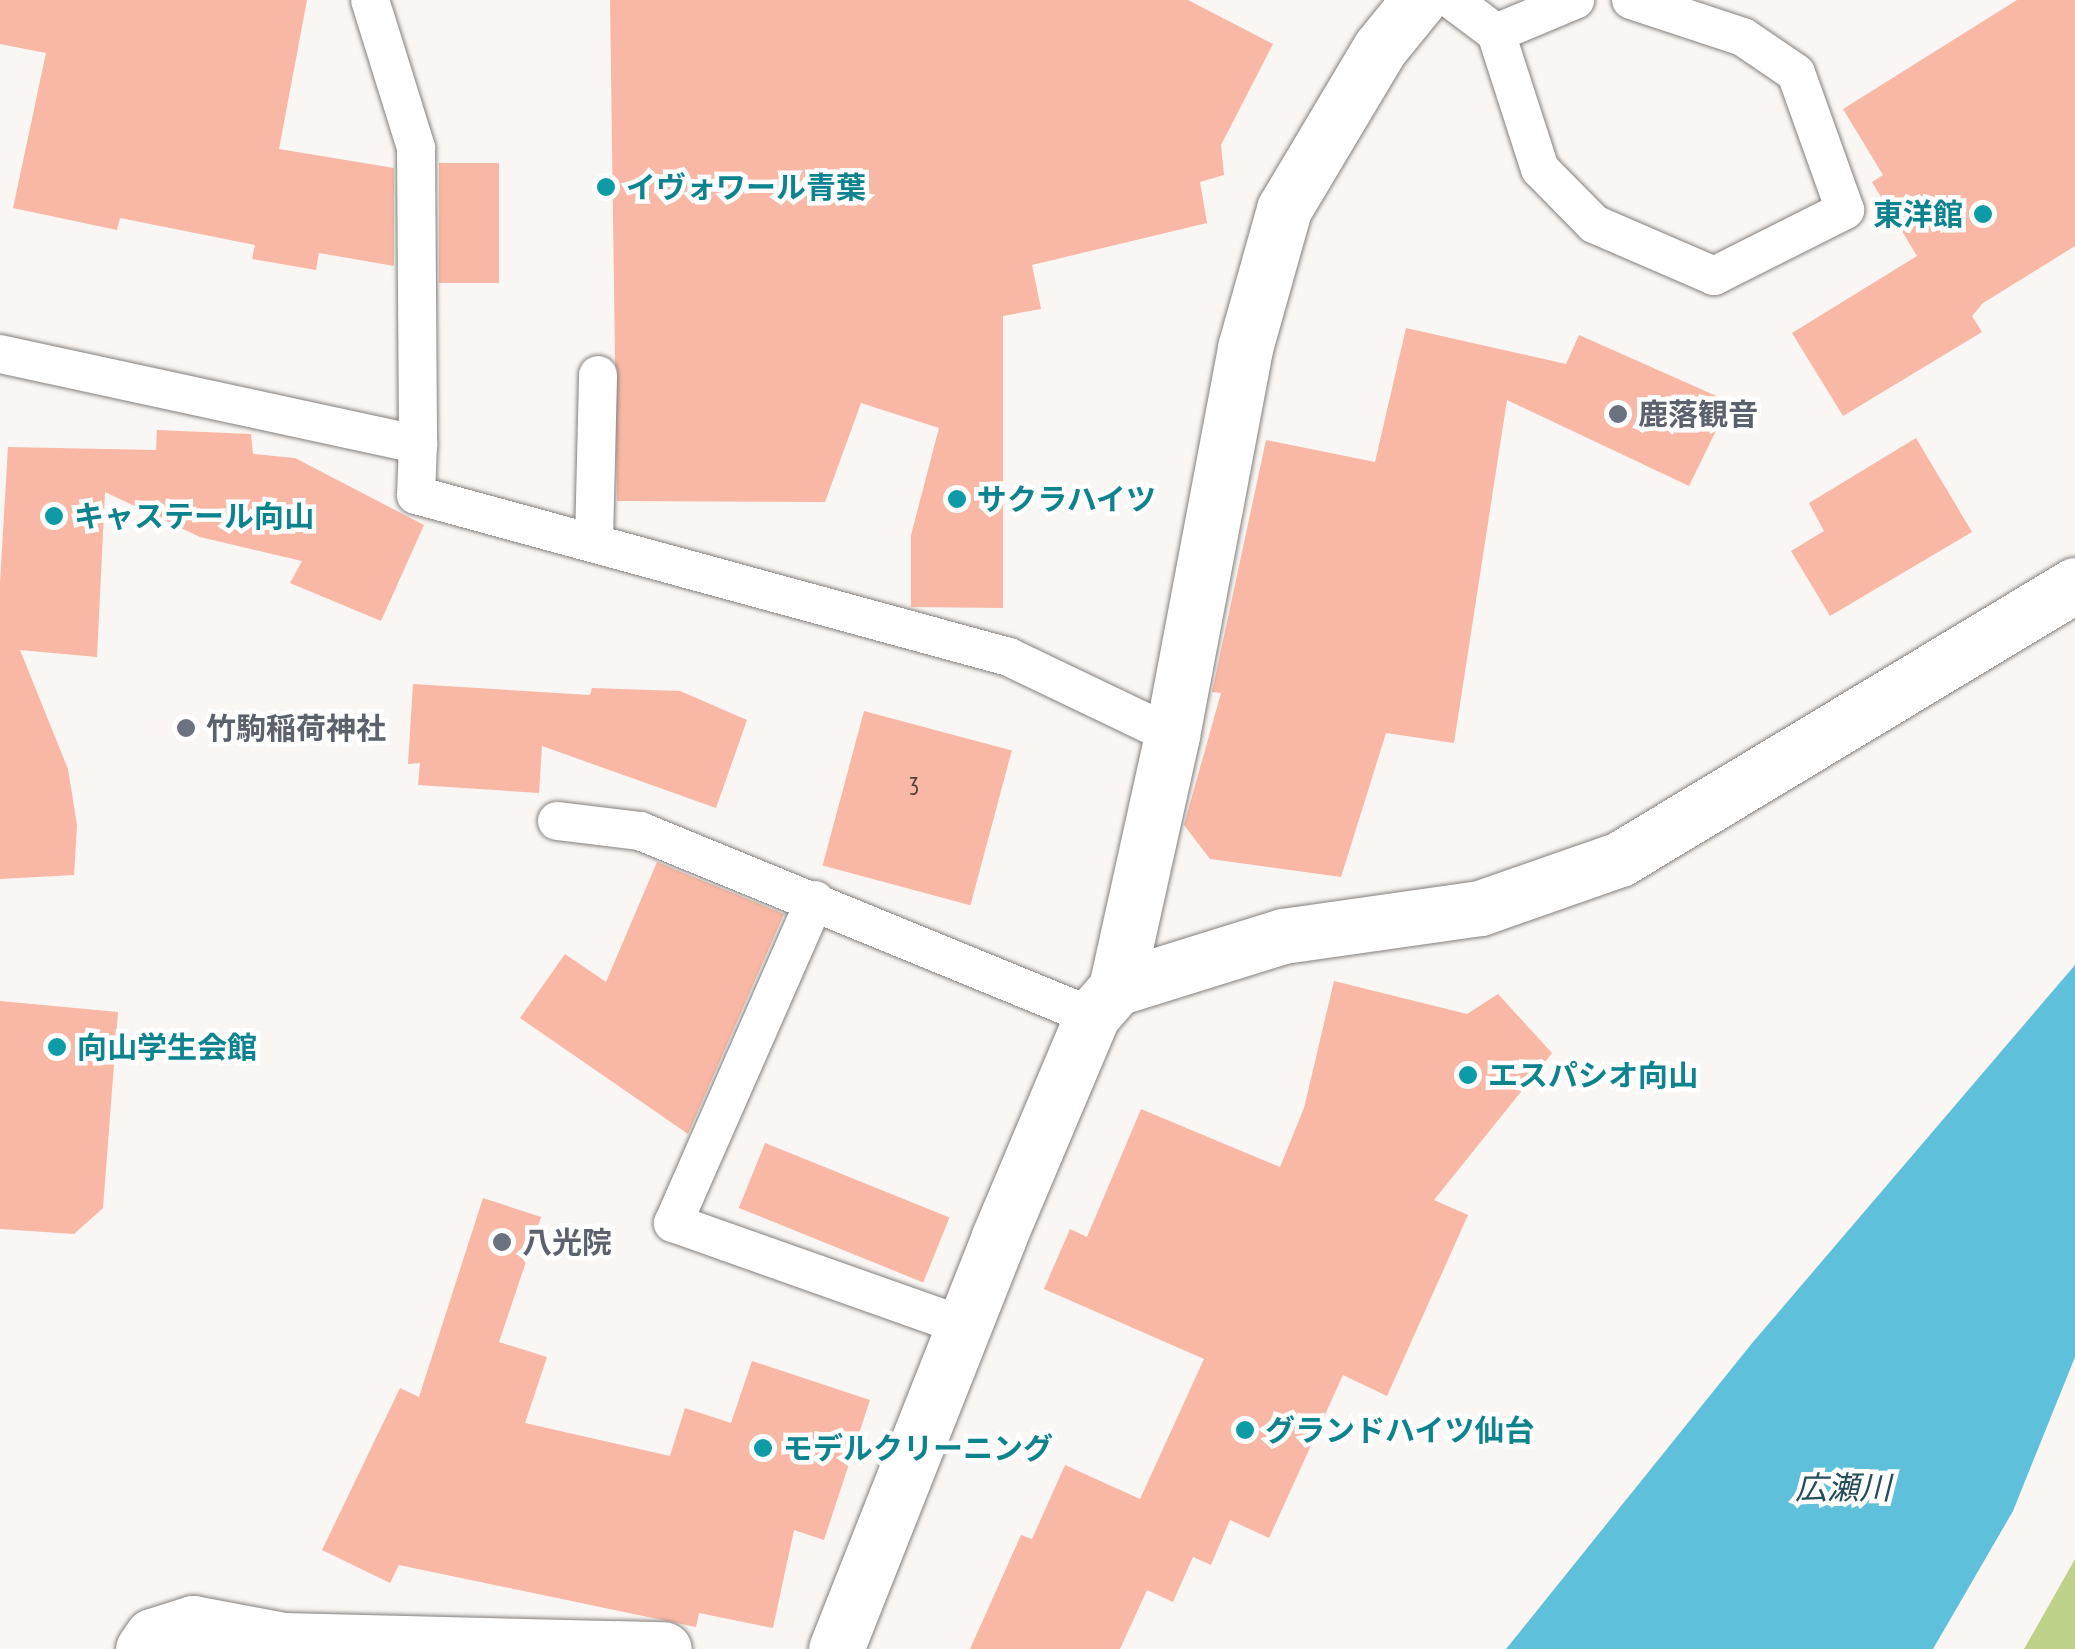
<!DOCTYPE html>
<html>
<head>
<meta charset="utf-8">
<style>
	body { margin:0 }
	#map { position:relative; width:2075px; height:1649px; overflow:hidden; background:#faf6f4; font-family:"PT Sans Narrow","Noto Sans JP",sans-serif }
	div>[style] { position:absolute }
	.green>* { inset:0; background:#bed289 }
	.water>* { inset:0; background:#5ec0da }
	.building>* { inset:0; background:#f8b8a5; transform-origin:0 0 }
	.roads { filter:drop-shadow(0 0 2px #83807e) drop-shadow(0 0 2px #83807e) }
	.lane>* { height:38px; margin:-19px; padding:0 19px; transform-origin:19px; border-radius:19px; background:#fff }
	.street>* { height:55px; margin:-27.5px; padding:0 27.5px; transform-origin:27.5px; border-radius:27.5px; background:#fff }
	.secondary>* { height:55px; margin:-27.5px; padding:0 27.5px; transform-origin:27.5px; border-radius:27.5px; background:#fff }
	.dots>* { width:28px; height:28px; translate:-50% -50%; box-sizing:border-box; border:5px solid #fff; border-radius:50% }
	span { translate:-50% -50%; white-space:nowrap; text-align:center; line-height:1.15; -webkit-text-stroke:9px #fff; paint-order:stroke }
	.number-label { font-size:25px; color:#503f3a }
	.number-label span { -webkit-text-stroke-width:0 }
	.culture-label { font-size:30px; color:#0d838f; font-weight:700 }
	.left { translate:0 -50%; text-align:left }
	.right { translate:-100% -50%; text-align:right }
	.worship-label { font-size:30px; color:#5b616d; font-weight:700 }
	.water-label { font-size:32px; color:#234e5a; font-style:italic }
</style>
</head>
<body>
<div id="map">
	<div class="green">
		<div style="clip-path:polygon(2075px 1559px,2075px 1649px,2024px 1649px,2036px 1628px)"></div>
	</div>
	<div class="water">
		<div style="clip-path:polygon(2075px 965px,2075px 1357px,2013px 1511px,1933px 1649px,1506px 1649px,1753px 1342px)"></div>
	</div>
	<div class="building">
		<div style="clip-path:polygon(0 0,307px 0,279px 149px,394px 168px,394px 266px,319px 253px,316px 270px,252px 259px,255px 245px,120px 218px,117px 230px,13px 208px,46px 53px,0 44px)"></div>
		<div style="clip-path:polygon(610px 0,1188px 0,1273px 44px,1221px 145px,1224px 175px,1200px 182px,1207px 223px,1032px 265px,1041px 309px,1003px 316px,1003px 608px,911px 607px,911px 535px,939px 428px,861px 403px,825px 502px,617px 501px)"></div>
		<div style="clip-path:polygon(2017px 0,2075px 0,2075px 246px,1983px 303px,1972px 316px,1982px 332px,1843px 416px,1792px 333px,1917px 256px,1872px 182px,1883px 175px,1843px 109px)"></div>
		<div style="left:499px;top:163px;width:120px;height:60px;rotate:90deg"></div>
		<div style="clip-path:polygon(1406px 328px,1566px 364px,1579px 335px,1730px 402px,1689px 486px,1507px 400px,1454px 743px,1386px 733px,1341px 877px,1210px 859px,1184px 825px,1221px 693px,1212px 692px,1266px 440px,1375px 462px)"></div>
		<div style="clip-path:polygon(157px 430px,251px 434px,253px 454px,295px 458px,424px 525px,381px 621px,290px 583px,302px 561px,200px 537px,105px 492px,97px 657px,20px 650px,68px 769px,77px 825px,74px 875px,0 879px,0 583px,8px 447px,156px 450px)"></div>
		<div style="clip-path:polygon(1916px 438px,1972px 532px,1830px 616px,1791px 551px,1824px 531px,1809px 503px)"></div>
		<div style="clip-path:polygon(413px 684px,590px 695px,592px 688px,680px 691px,747px 720px,716px 808px,542px 746px,539px 793px,418px 785px,420px 763px,408px 764px)"></div>
		<div style="left:864px;top:711px;width:153px;height:160px;rotate:15deg"></div>
		<div style="clip-path:polygon(657px 862px,784px 914px,688px 1134px,520px 1018px,565px 954px,606px 982px)"></div>
		<div style="clip-path:polygon(1334px 981px,1467px 1014px,1498px 994px,1552px 1053px,1434px 1200px,1468px 1215px,1387px 1396px,1343px 1375px,1269px 1538px,1230px 1520px,1211px 1565px,1193px 1557px,1173px 1602px,1147px 1590px,1120px 1649px,970px 1649px,1021px 1535px,1032px 1539px,1065px 1465px,1140px 1499px,1204px 1359px,1044px 1289px,1070px 1229px,1087px 1237px,1141px 1109px,1280px 1167px,1304px 1108px)"></div>
		<div style="clip-path:polygon(0 1001px,118px 1012px,103px 1208px,74px 1234px,0 1229px)"></div>
		<div style="left:765px;top:1143px;width:199px;height:70px;rotate:22deg"></div>
		<div style="clip-path:polygon(483px 1198px,541px 1217px,499px 1342px,547px 1357px,525px 1423px,670px 1456px,685px 1408px,731px 1423px,752px 1361px,870px 1400px,824px 1540px,794px 1530px,773px 1628px,699px 1613px,696px 1627px,399px 1565px,390px 1583px,322px 1550px,400px 1388px,419px 1397px)"></div>
	</div>
	<div class="roads">
		<div class="lane">
			<div style="left:370px;top:0;width:155px;rotate:72.7deg"></div>
			<div style="left:416px;top:148px;width:296px;rotate:89.6deg"></div>
			<div style="left:1452px;top:0;width:55px;rotate:36.9deg"></div>
			<div style="left:1496px;top:33px;width:143px;rotate:72.1deg"></div>
			<div style="left:1540px;top:169px;width:77px;rotate:45.5deg"></div>
			<div style="left:1594px;top:224px;width:131px;rotate:23.4deg"></div>
			<div style="left:1714px;top:276px;width:147px;rotate:-26.7deg"></div>
			<div style="left:1845px;top:210px;width:145px;rotate:-109.7deg"></div>
			<div style="left:1796px;top:73px;width:64px;rotate:-145.8deg"></div>
			<div style="left:1743px;top:37px;width:118px;rotate:-161.7deg"></div>
			<div style="left:1496px;top:33px;width:86px;rotate:-22.7deg"></div>
			<div style="left:0;top:354px;width:428px;rotate:12.2deg"></div>
			<div style="left:418px;top:444px;width:51px;rotate:92.2deg"></div>
			<div style="left:416px;top:495px;width:615px;rotate:15.28deg"></div>
			<div style="left:1009px;top:657px;width:181px;rotate:25.6deg"></div>
			<div style="left:594px;top:541px;width:166px;rotate:-88.6deg"></div>
			<div style="left:557px;top:821px;width:84px;rotate:6.9deg"></div>
			<div style="left:640px;top:831px;width:488px;rotate:22.3deg"></div>
			<div style="left:815px;top:900px;width:353px;rotate:113.7deg"></div>
			<div style="left:673px;top:1223px;width:306px;rotate:19.5deg"></div>
		</div>
		<div class="street">
			<div style="left:1116px;top:988px;width:259px;rotate:-77.5deg"></div>
			<div style="left:1172px;top:735px;width:394px;rotate:-79.3deg"></div>
			<div style="left:1245px;top:348px;width:144px;rotate:-74.3deg"></div>
			<div style="left:1284px;top:209px;width:187px;rotate:-59.2deg"></div>
			<div style="left:1380px;top:48px;width:62px;rotate:-50.9deg"></div>
			<div style="left:143px;top:1649px;width:16px;rotate:-55deg"></div>
			<div style="left:152px;top:1636px;width:43px;rotate:-17.6deg"></div>
			<div style="left:193px;top:1623px;width:92px;rotate:10.7deg"></div>
			<div style="left:283px;top:1640px;width:381px;rotate:1.4deg"></div>
		</div>
		<div class="secondary">
			<div style="left:836px;top:1649px;width:441px;rotate:-68.4deg"></div>
			<div style="left:998px;top:1239px;width:242px;rotate:-67.1deg"></div>
			<div style="left:1092px;top:1016px;width:37px;rotate:-49deg"></div>
			<div style="left:1116px;top:988px;width:175px;rotate:-17.3deg"></div>
			<div style="left:1283px;top:936px;width:199px;rotate:-8.1deg"></div>
			<div style="left:1480px;top:908px;width:148px;rotate:-19.3deg"></div>
			<div style="left:1620px;top:859px;width:531px;rotate:-31.06deg"></div>
		</div>
	</div>
	<div class="dots">
		<div style="left:606px;top:187px;background:#0f9aa8"></div>
		<div style="left:1983px;top:214px;background:#0f9aa8"></div>
		<div style="left:1618px;top:414px;background:#6b7280"></div>
		<div style="left:957px;top:499px;background:#0f9aa8"></div>
		<div style="left:54px;top:516px;background:#0f9aa8"></div>
		<div style="left:186px;top:728px;background:#6b7280"></div>
		<div style="left:57px;top:1047px;background:#0f9aa8"></div>
		<div style="left:1468px;top:1075px;background:#0f9aa8"></div>
		<div style="left:502px;top:1242px;background:#6b7280"></div>
		<div style="left:1245px;top:1430px;background:#0f9aa8"></div>
		<div style="left:763px;top:1448px;background:#0f9aa8"></div>
	</div>
	<div class="number-label">
		<span style="left:914px;top:786px">3</span>
	</div>
	<div class="culture-label">
		<span class="left" style="left:626px;top:187px">イヴォワール青葉</span>
		<span class="right" style="left:1963px;top:214px">東洋館</span>
		<span class="left" style="left:977px;top:499px">サクラハイツ</span>
		<span class="left" style="left:74px;top:516px">キャステール向山</span>
		<span class="left" style="left:77px;top:1047px">向山学生会館</span>
		<span class="left" style="left:1488px;top:1075px">エスパシオ向山</span>
		<span class="left" style="left:1265px;top:1430px">グランドハイツ仙台</span>
		<span class="left" style="left:783px;top:1448px">モデルクリーニング</span>
	</div>
	<div class="worship-label">
		<span class="left" style="left:1638px;top:414px">鹿落観音</span>
		<span class="left" style="left:206px;top:728px">竹駒稲荷神社</span>
		<span class="left" style="left:522px;top:1242px">八光院</span>
	</div>
	<div class="water-label">
		<span style="left:1843px;top:1487px">広瀬川</span>
	</div>
</div>
</body>
</html>
